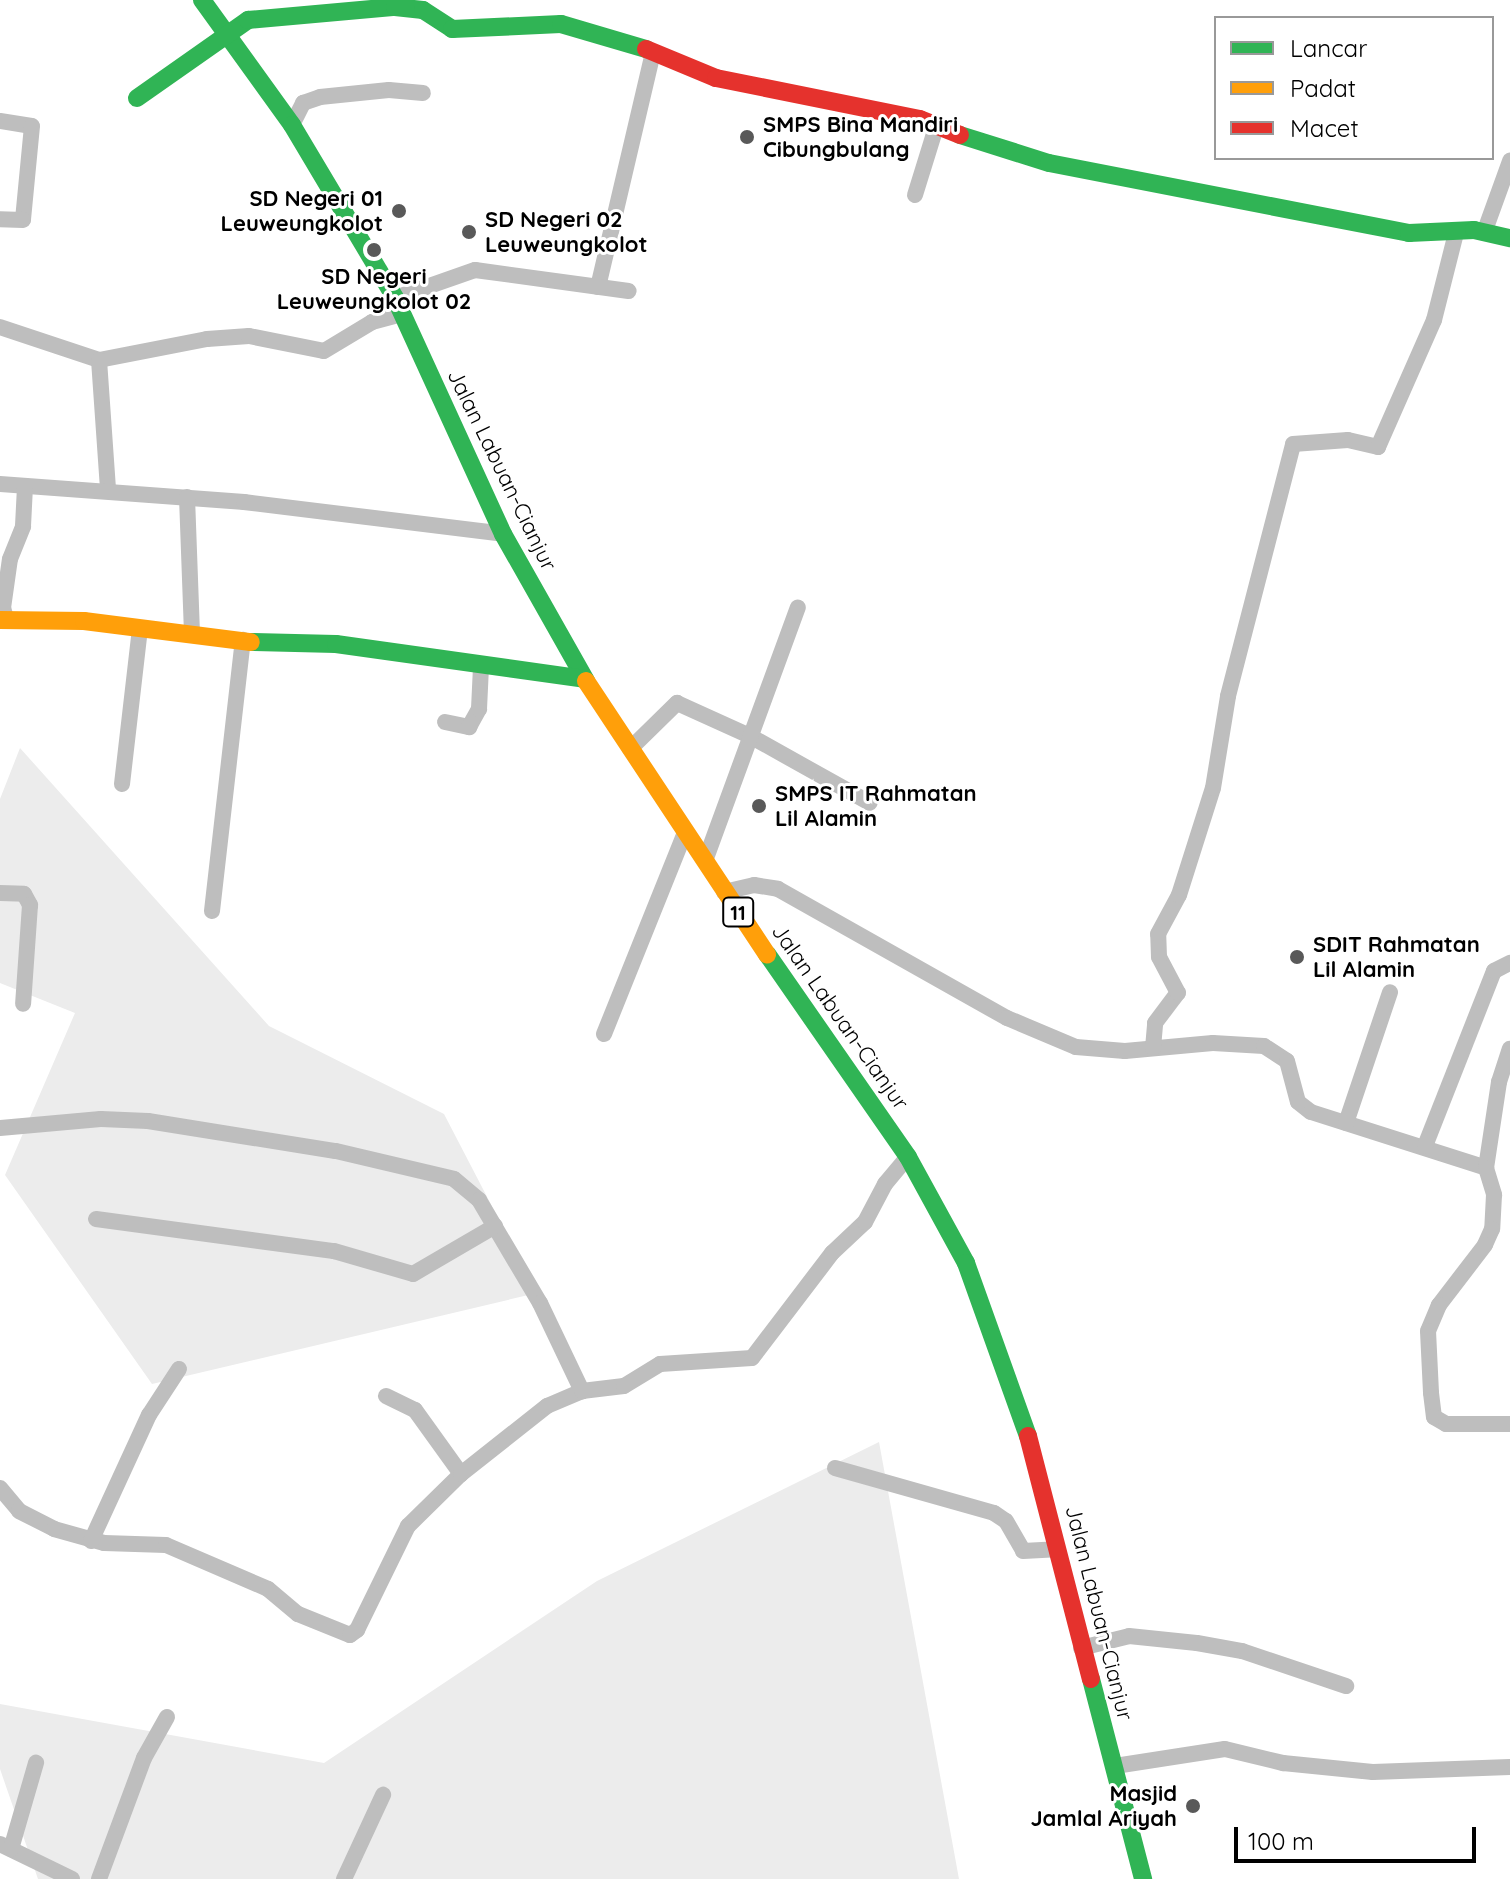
<!DOCTYPE html>
<html>
<head>
<meta charset="utf-8">
<style>
	body { margin:0 }
	#map { position:relative; width:1510px; height:1879px; overflow:hidden; background:#fff; font-family:Quicksand,sans-serif }
	div>[style] { position:absolute }
	.green>* { inset:0; background:#ececec }
	.street>* { height:16px; margin:-8px; padding:0 8px; transform-origin:8px; border-radius:8px; background:#bebebe }
	.fast>* { height:18px; margin:-9px; padding:0 9px; transform-origin:9px; border-radius:9px; background:#30b455 }
	.slow>* { height:18px; margin:-9px; padding:0 9px; transform-origin:9px; border-radius:9px; background:#ff9f0a }
	.jam>* { height:18px; margin:-9px; padding:0 9px; transform-origin:9px; border-radius:9px; background:#e5322d }
	.dots>* { width:22px; height:22px; translate:-50% -50%; box-sizing:border-box; border:4px solid #fff; border-radius:50% }
	span { translate:-50% -50%; white-space:nowrap; text-align:center; line-height:1.15; -webkit-text-stroke:6px #fff; paint-order:stroke }
	.shield-label span { padding:2px 6px; background:#fff; border:2px solid; border-radius:6px; -webkit-text-stroke-width:0 }
	.shield-label { font-size:20px; color:#000; font-weight:700 }
	.poi-label { font-size:22px; color:#000; font-weight:700 }
	.left { translate:0 -50%; text-align:left }
	.right { translate:-100% -50%; text-align:right }
	.street-label { font-size:22px; color:#000 }
	.legend { position:absolute; left:1214px; top:16px; width:280px; height:144px; box-sizing:border-box; background:#fff; border:2px solid #999; margin:0; padding:10px 14px; list-style:none; font-size:24px; color:#000 }
	.legend li { display:flex; align-items:center; gap:16px; height:40px }
	.legend b { width:40px; border:2px solid #999 }
	.scale { position:absolute; left:1234px; top:1827px; width:242px; height:36px; box-sizing:border-box; border:4px solid #000; border-top:0; padding-left:10px; font-size:24px; line-height:28px; white-space:nowrap; color:#000; -webkit-text-stroke:6px #fff; paint-order:stroke }
</style>
</head>
<body>
<div id="map">
	<div class="green">
		<div style="clip-path:polygon(20px 748px,269px 1026px,444px 1114px,537px 1293px,152px 1384px,5px 1175px,75px 1013px,0 983px,0 799px)"></div>
		<div style="clip-path:polygon(879px 1442px,959px 1879px,38px 1879px,0 1769px,0 1704px,324px 1763px,597px 1581px)"></div>
	</div>
	<div class="street">
		<div style="left:0;top:121px;width:32px;rotate:9deg"></div>
		<div style="left:32px;top:126px;width:94px;rotate:95.5deg"></div>
		<div style="left:23px;top:220px;width:23px;rotate:-178deg"></div>
		<div style="left:292px;top:125px;width:25px;rotate:-63deg"></div>
		<div style="left:303px;top:103px;width:18px;rotate:-19deg"></div>
		<div style="left:320px;top:97px;width:69px;rotate:-5.8deg"></div>
		<div style="left:389px;top:90px;width:34px;rotate:5deg"></div>
		<div style="left:915px;top:195px;width:74px;rotate:-72.8deg"></div>
		<div style="left:1484px;top:233px;width:77px;rotate:-70.1deg"></div>
		<div style="left:598px;top:287px;width:240px;rotate:-76.8deg"></div>
		<div style="left:395px;top:298px;width:85px;rotate:-19.3deg"></div>
		<div style="left:475px;top:270px;width:155px;rotate:7.8deg"></div>
		<div style="left:0;top:327px;width:104px;rotate:18.4deg"></div>
		<div style="left:99px;top:360px;width:110px;rotate:-11deg"></div>
		<div style="left:207px;top:339px;width:42px;rotate:-4.1deg"></div>
		<div style="left:249px;top:336px;width:76px;rotate:11.3deg"></div>
		<div style="left:324px;top:351px;width:56px;rotate:-31.1deg"></div>
		<div style="left:372px;top:322px;width:30px;rotate:-15deg"></div>
		<div style="left:99px;top:360px;width:128px;rotate:86deg"></div>
		<div style="left:0;top:484px;width:245px;rotate:4.2deg"></div>
		<div style="left:244px;top:502px;width:261px;rotate:7deg"></div>
		<div style="left:187px;top:497px;width:137px;rotate:87.9deg"></div>
		<div style="left:7px;top:621px;width:14px;rotate:-107deg"></div>
		<div style="left:3px;top:608px;width:49px;rotate:-81.9deg"></div>
		<div style="left:10px;top:559px;width:35px;rotate:-68deg"></div>
		<div style="left:23px;top:526px;width:40px;rotate:-87.1deg"></div>
		<div style="left:445px;top:722px;width:25px;rotate:12deg"></div>
		<div style="left:469px;top:727px;width:21px;rotate:-61deg"></div>
		<div style="left:479px;top:709px;width:43px;rotate:-87.3deg"></div>
		<div style="left:630px;top:749px;width:66px;rotate:-44.4deg"></div>
		<div style="left:677px;top:703px;width:80px;rotate:24.3deg"></div>
		<div style="left:750px;top:736px;width:137px;rotate:29.2deg"></div>
		<div style="left:122px;top:784px;width:157px;rotate:-83.4deg"></div>
		<div style="left:705px;top:861px;width:270px;rotate:-69.9deg"></div>
		<div style="left:724px;top:892px;width:31px;rotate:-13deg"></div>
		<div style="left:754px;top:885px;width:24px;rotate:9deg"></div>
		<div style="left:778px;top:889px;width:263px;rotate:29.4deg"></div>
		<div style="left:1007px;top:1018px;width:75px;rotate:22.8deg"></div>
		<div style="left:1076px;top:1047px;width:49px;rotate:4.7deg"></div>
		<div style="left:1125px;top:1051px;width:88px;rotate:-5.2deg"></div>
		<div style="left:1213px;top:1043px;width:51px;rotate:3.4deg"></div>
		<div style="left:1264px;top:1046px;width:27px;rotate:33deg"></div>
		<div style="left:1287px;top:1061px;width:42px;rotate:75deg"></div>
		<div style="left:1298px;top:1102px;width:16px;rotate:38deg"></div>
		<div style="left:1311px;top:1112px;width:184px;rotate:17.7deg"></div>
		<div style="left:1486px;top:1168px;width:87px;rotate:-81.4deg"></div>
		<div style="left:1499px;top:1082px;width:35px;rotate:-72deg"></div>
		<div style="left:0;top:893px;width:24px;rotate:2deg"></div>
		<div style="left:24px;top:894px;width:13px;rotate:61deg"></div>
		<div style="left:30px;top:905px;width:99px;rotate:94deg"></div>
		<div style="left:212px;top:911px;width:273px;rotate:-83.5deg"></div>
		<div style="left:604px;top:1034px;width:218px;rotate:-68.1deg"></div>
		<div style="left:1153px;top:1048px;width:25px;rotate:-85deg"></div>
		<div style="left:1155px;top:1023px;width:38px;rotate:-53deg"></div>
		<div style="left:1178px;top:993px;width:41px;rotate:-117.8deg"></div>
		<div style="left:1159px;top:957px;width:23px;rotate:-92deg"></div>
		<div style="left:1158px;top:934px;width:44px;rotate:-61.7deg"></div>
		<div style="left:1179px;top:895px;width:112px;rotate:-72.4deg"></div>
		<div style="left:1213px;top:788px;width:93px;rotate:-80.7deg"></div>
		<div style="left:1228px;top:696px;width:260px;rotate:-75.5deg"></div>
		<div style="left:1293px;top:444px;width:55px;rotate:-4.2deg"></div>
		<div style="left:1348px;top:440px;width:31px;rotate:13deg"></div>
		<div style="left:1378px;top:447px;width:139px;rotate:-66.2deg"></div>
		<div style="left:1434px;top:320px;width:90px;rotate:-75.8deg"></div>
		<div style="left:1346px;top:1123px;width:138px;rotate:-71.4deg"></div>
		<div style="left:0;top:1128px;width:101px;rotate:-5.1deg"></div>
		<div style="left:101px;top:1119px;width:47px;rotate:2.4deg"></div>
		<div style="left:148px;top:1121px;width:190px;rotate:9.1deg"></div>
		<div style="left:336px;top:1151px;width:121px;rotate:13.3deg"></div>
		<div style="left:454px;top:1179px;width:33px;rotate:40deg"></div>
		<div style="left:479px;top:1200px;width:120px;rotate:59.4deg"></div>
		<div style="left:540px;top:1303px;width:98px;rotate:64.5deg"></div>
		<div style="left:1425px;top:1146px;width:188px;rotate:-68.5deg"></div>
		<div style="left:1494px;top:971px;width:18px;rotate:-27deg"></div>
		<div style="left:1486px;top:1168px;width:28px;rotate:73deg"></div>
		<div style="left:1494px;top:1195px;width:34px;rotate:93deg"></div>
		<div style="left:1492px;top:1229px;width:17px;rotate:114deg"></div>
		<div style="left:1485px;top:1245px;width:76px;rotate:127.5deg"></div>
		<div style="left:1439px;top:1305px;width:28px;rotate:113deg"></div>
		<div style="left:1428px;top:1331px;width:62px;rotate:87.2deg"></div>
		<div style="left:1431px;top:1393px;width:24px;rotate:83deg"></div>
		<div style="left:1434px;top:1417px;width:14px;rotate:30deg"></div>
		<div style="left:1446px;top:1424px;width:64px"></div>
		<div style="left:96px;top:1219px;width:240px;rotate:7.7deg"></div>
		<div style="left:334px;top:1251px;width:82px;rotate:16.2deg"></div>
		<div style="left:413px;top:1274px;width:95px;rotate:-30.3deg"></div>
		<div style="left:386px;top:1396px;width:32px;rotate:26deg"></div>
		<div style="left:415px;top:1410px;width:79px;rotate:54.3deg"></div>
		<div style="left:835px;top:1468px;width:165px;rotate:15.8deg"></div>
		<div style="left:994px;top:1513px;width:14px;rotate:34deg"></div>
		<div style="left:1006px;top:1521px;width:34px;rotate:60deg"></div>
		<div style="left:1023px;top:1551px;width:33px;rotate:-3deg"></div>
		<div style="left:0;top:1488px;width:30px;rotate:50deg"></div>
		<div style="left:19px;top:1511px;width:39px;rotate:27deg"></div>
		<div style="left:54px;top:1529px;width:52px;rotate:15.6deg"></div>
		<div style="left:104px;top:1543px;width:62px;rotate:1.8deg"></div>
		<div style="left:166px;top:1545px;width:111px;rotate:23.3deg"></div>
		<div style="left:268px;top:1589px;width:39px;rotate:40deg"></div>
		<div style="left:298px;top:1614px;width:56px;rotate:22deg"></div>
		<div style="left:350px;top:1635px;width:9px;rotate:-36deg"></div>
		<div style="left:357px;top:1630px;width:116px;rotate:-63.9deg"></div>
		<div style="left:408px;top:1526px;width:74px;rotate:-44.5deg"></div>
		<div style="left:461px;top:1474px;width:110px;rotate:-38.3deg"></div>
		<div style="left:547px;top:1406px;width:38px;rotate:-23deg"></div>
		<div style="left:582px;top:1391px;width:42px;rotate:-6.8deg"></div>
		<div style="left:624px;top:1386px;width:42px;rotate:-31.4deg"></div>
		<div style="left:660px;top:1364px;width:92px;rotate:-3.7deg"></div>
		<div style="left:752px;top:1358px;width:132px;rotate:-52.7deg"></div>
		<div style="left:832px;top:1253px;width:45px;rotate:-43.2deg"></div>
		<div style="left:865px;top:1222px;width:43px;rotate:-62.2deg"></div>
		<div style="left:885px;top:1184px;width:35px;rotate:-50deg"></div>
		<div style="left:91px;top:1541px;width:139px;rotate:-65.3deg"></div>
		<div style="left:149px;top:1415px;width:55px;rotate:-56.9deg"></div>
		<div style="left:1081px;top:1648px;width:49px;rotate:-14deg"></div>
		<div style="left:1129px;top:1636px;width:68px;rotate:5.9deg"></div>
		<div style="left:1197px;top:1643px;width:46px;rotate:10.1deg"></div>
		<div style="left:1242px;top:1651px;width:110px;rotate:18.6deg"></div>
		<div style="left:1115px;top:1766px;width:111px;rotate:-8.8deg"></div>
		<div style="left:1225px;top:1749px;width:60px;rotate:13.6deg"></div>
		<div style="left:1283px;top:1763px;width:90px;rotate:5.7deg"></div>
		<div style="left:1373px;top:1772px;width:137px;rotate:-2.1deg"></div>
		<div style="left:0;top:1844px;width:80px;rotate:25.9deg"></div>
		<div style="left:11px;top:1849px;width:90px;rotate:-73.8deg"></div>
		<div style="left:99px;top:1879px;width:129px;rotate:-69.6deg"></div>
		<div style="left:144px;top:1758px;width:47px;rotate:-60.7deg"></div>
		<div style="left:344px;top:1879px;width:93px;rotate:-65.1deg"></div>
	</div>
	<div class="fast">
		<div style="left:202px;top:0;width:154px;rotate:54.2deg"></div>
		<div style="left:292px;top:125px;width:201px;rotate:59.2deg"></div>
		<div style="left:395px;top:298px;width:260px;rotate:65.4deg"></div>
		<div style="left:503px;top:534px;width:169px;rotate:60.5deg"></div>
		<div style="left:137px;top:98px;width:136px;rotate:-35.1deg"></div>
		<div style="left:248px;top:20px;width:148px;rotate:-5.1deg"></div>
		<div style="left:395px;top:7px;width:28px;rotate:6deg"></div>
		<div style="left:423px;top:10px;width:35px;rotate:33deg"></div>
		<div style="left:452px;top:29px;width:109px;rotate:-2.6deg"></div>
		<div style="left:561px;top:24px;width:89px;rotate:16.4deg"></div>
		<div style="left:960px;top:135px;width:93px;rotate:17.5deg"></div>
		<div style="left:1049px;top:163px;width:367px;rotate:11deg"></div>
		<div style="left:1409px;top:233px;width:65px;rotate:-2.6deg"></div>
		<div style="left:1474px;top:230px;width:37px;rotate:13deg"></div>
		<div style="left:251px;top:642px;width:85px;rotate:1.3deg"></div>
		<div style="left:336px;top:644px;width:251px;rotate:8deg"></div>
		<div style="left:767px;top:954px;width:247px;rotate:55.2deg"></div>
		<div style="left:908px;top:1157px;width:121px;rotate:61.3deg"></div>
		<div style="left:966px;top:1263px;width:184px;rotate:70.3deg"></div>
		<div style="left:1091px;top:1679px;width:207px;rotate:75.4deg"></div>
	</div>
	<div class="slow">
		<div style="left:0;top:620px;width:84px;rotate:0.7deg"></div>
		<div style="left:84px;top:621px;width:168px;rotate:7.2deg"></div>
		<div style="left:586px;top:681px;width:328px;rotate:56.5deg"></div>
	</div>
	<div class="jam">
		<div style="left:646px;top:49px;width:76px;rotate:22.5deg"></div>
		<div style="left:716px;top:78px;width:208px;rotate:11.4deg"></div>
		<div style="left:920px;top:119px;width:43px;rotate:21.8deg"></div>
		<div style="left:1028px;top:1436px;width:251px;rotate:75.5deg"></div>
	</div>
	<div class="dots">
		<div style="left:747px;top:137px;background:#595959"></div>
		<div style="left:399px;top:211px;background:#595959"></div>
		<div style="left:469px;top:232px;background:#595959"></div>
		<div style="left:374px;top:250px;background:#595959"></div>
		<div style="left:759px;top:806px;background:#595959"></div>
		<div style="left:1297px;top:957px;background:#595959"></div>
		<div style="left:1193px;top:1806px;background:#595959"></div>
	</div>
	<div class="shield-label">
		<span style="left:738px;top:912px">11</span>
	</div>
	<div class="poi-label">
		<span class="left" style="left:763px;top:137px">SMPS Bina Mandiri<br>Cibungbulang</span>
		<span class="right" style="left:383px;top:211px">SD Negeri 01<br>Leuweungkolot</span>
		<span class="left" style="left:485px;top:232px">SD Negeri 02<br>Leuweungkolot</span>
		<span style="left:374px;top:289px">SD Negeri<br>Leuweungkolot 02</span>
		<span class="left" style="left:775px;top:806px">SMPS IT Rahmatan<br>Lil Alamin</span>
		<span class="left" style="left:1313px;top:957px">SDIT Rahmatan<br>Lil Alamin</span>
		<span class="right" style="left:1177px;top:1806px">Masjid<br>Jamlal Ariyah</span>
	</div>
	<div class="street-label">
		<span style="left:502px;top:470px;rotate:64deg">Jalan Labuan-Cianjur</span>
		<span style="left:840px;top:1017px;rotate:55deg">Jalan Labuan-Cianjur</span>
		<span style="left:1099px;top:1613px;rotate:76deg">Jalan Labuan-Cianjur</span>
	</div>
	<ul class="legend">
	<li><b style="height:10px;background:#30b455"></b>Lancar</li>
	<li><b style="height:10px;background:#ff9f0a"></b>Padat</li>
	<li><b style="height:10px;background:#e5322d"></b>Macet</li>
	</ul>
	<div class="scale">100 m</div>
</div>
</body>
</html>
